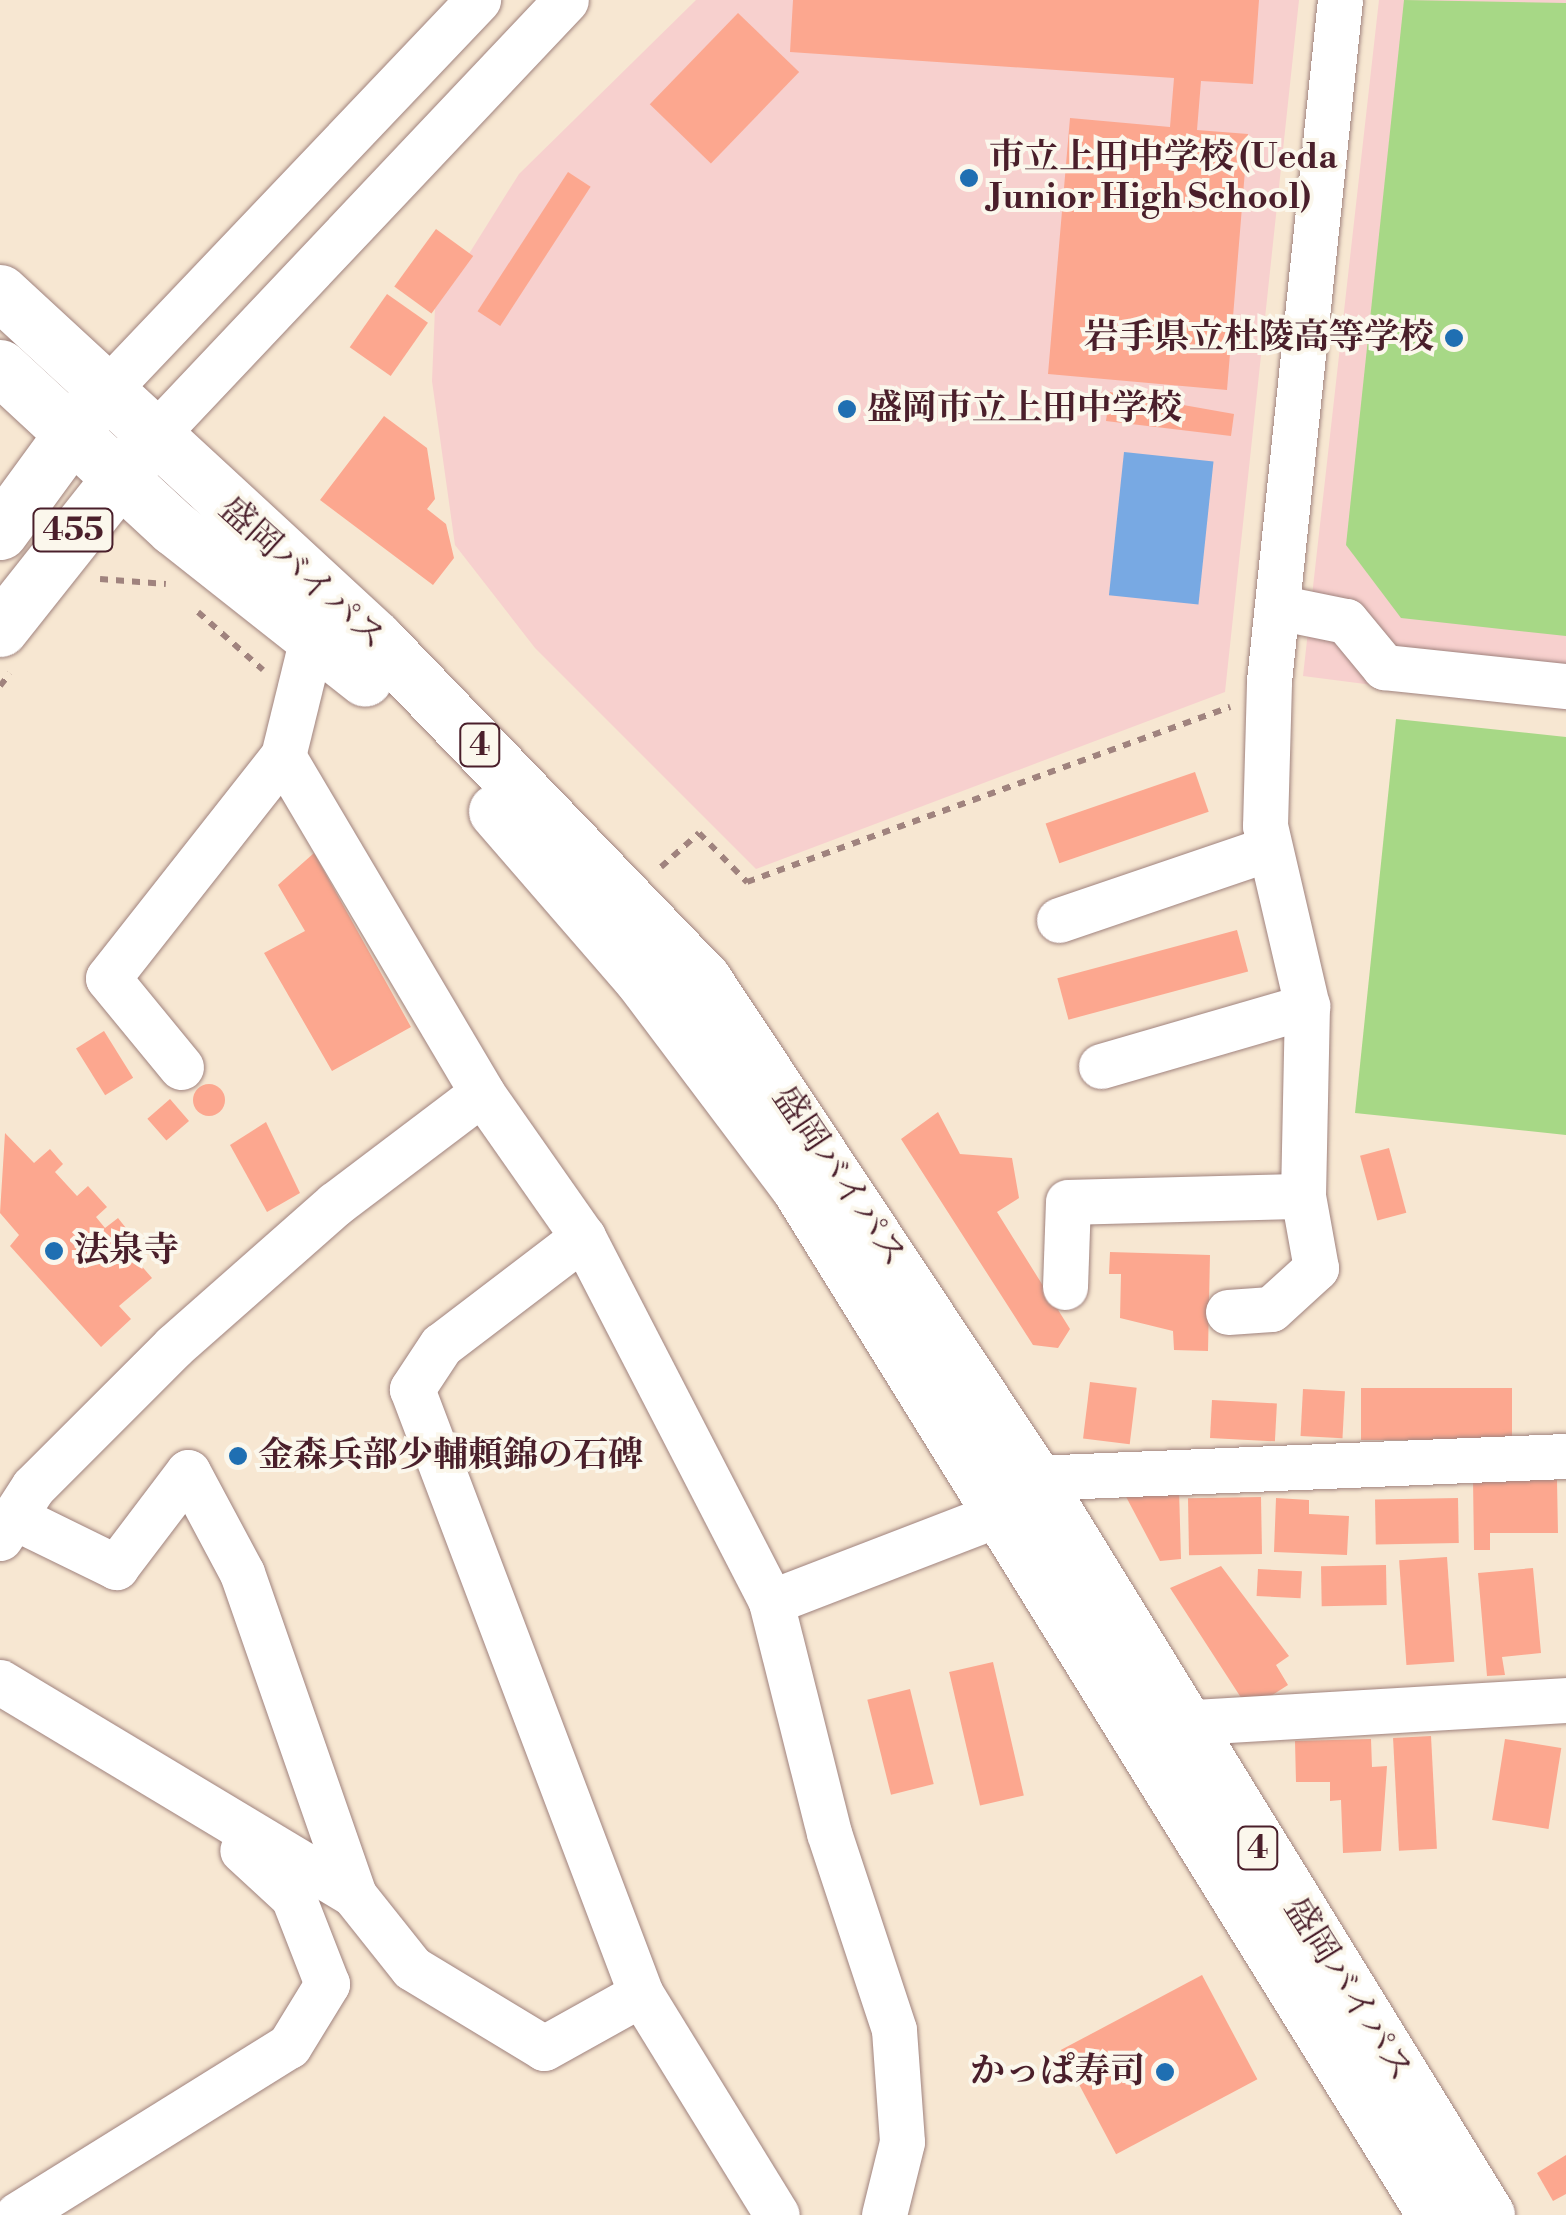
<!DOCTYPE html>
<html>
<head>
<meta charset="utf-8">
<style>
	body { margin:0 }
	#map { position:relative; width:1566px; height:2215px; overflow:hidden; background:#f7e7d2; font-family:"Libre Bodoni","Noto Serif JP",serif }
	div>[style] { position:absolute }
	.built>* { inset:0; background:#f7d0ce }
	.green>* { inset:0; background:#a7d886 }
	.water>* { inset:0; background:#78a9e3; transform-origin:0 0 }
	.building>* { inset:0; background:#fca78f; transform-origin:0 0 }
	.round { border-radius:50% }
	.path>* { height:6px; margin-top:-3px; transform-origin:0; background:repeating-linear-gradient(90deg,#a0837e 0 8px,transparent 0 16px) }
	.roads { filter:drop-shadow(0 0 2px #a0837e) drop-shadow(0 0 2px #a0837e) }
	.minor>* { height:45px; margin:-22.5px; padding:0 22.5px; transform-origin:22.5px; border-radius:22.5px; background:#fff }
	.highway>* { height:55px; margin:-27.5px; padding:0 27.5px; transform-origin:27.5px; border-radius:27.5px; background:#fff }
	.dots>* { width:28px; height:28px; translate:-50% -50%; box-sizing:border-box; border:5px solid #fbf7ec; border-radius:50% }
	span { translate:-50% -50%; white-space:nowrap; text-align:center; line-height:1.15; -webkit-text-stroke:8px #fbf7ec; paint-order:stroke }
	.shield-label span { padding:2px 8px; background:#fbf7ec; border:2px solid; border-radius:8px; -webkit-text-stroke-width:0 }
	.shield-label { font-size:32px; color:#4a1f2b; font-weight:700 }
	.poi-label { font-size:35px; color:#4a1f2b; font-weight:700 }
	.left { translate:0 -50%; text-align:left }
	.right { translate:-100% -50%; text-align:right }
	.street-label { font-size:35px; color:#4a1f2b }
</style>
</head>
<body>
<div id="map">
	<div class="built">
		<div style="clip-path:polygon(696px 0,1299px 0,1225px 692px,756px 869px,535px 648px,455px 545px,432px 381px,435px 308px,519px 174px)"></div>
		<div style="clip-path:polygon(1379px 0,1566px 0,1566px 710px,1303px 676px)"></div>
	</div>
	<div class="green">
		<div style="clip-path:polygon(1404px 0,1566px 3px,1566px 636px,1401px 618px,1346px 545px)"></div>
		<div style="clip-path:polygon(1396px 719px,1566px 737px,1566px 1135px,1355px 1113px)"></div>
	</div>
	<div class="water">
		<div style="left:1124px;top:452px;width:90px;height:144px;rotate:6deg"></div>
	</div>
	<div class="building">
		<div style="clip-path:polygon(793px 0,1259px 0,1253px 84px,1201px 81px,1197px 130px,1248px 134px,1227px 390px,1048px 374px,1070px 118px,1170px 127px,1174px 78px,790px 52px)"></div>
		<div style="left:738px;top:13px;width:85px;height:127px;rotate:44deg"></div>
		<div style="left:568px;top:172px;width:27px;height:166px;rotate:33deg"></div>
		<div style="left:436px;top:229px;width:46px;height:71px;rotate:36deg"></div>
		<div style="left:387px;top:294px;width:50px;height:65px;rotate:35deg"></div>
		<div style="clip-path:polygon(1110px 392px,1234px 414px,1231px 436px,1106px 421px)"></div>
		<div style="clip-path:polygon(384px 416px,427px 448px,435px 499px,427px 509px,446px 524px,454px 558px,433px 585px,320px 500px)"></div>
		<div style="left:1195px;top:772px;width:42px;height:158px;rotate:71deg"></div>
		<div style="clip-path:polygon(314px 853px,411px 1027px,332px 1071px,264px 953px,305px 931px,278px 885px)"></div>
		<div style="left:1237px;top:930px;width:43px;height:186px;rotate:75deg"></div>
		<div style="left:104px;top:1031px;width:55px;height:33px;rotate:58deg"></div>
		<div class="round" style="left:193px;top:1084px;width:32px;height:32px"></div>
		<div style="left:170px;top:1099px;width:29px;height:30px;rotate:49deg"></div>
		<div style="clip-path:polygon(938px 1112px,960px 1154px,1012px 1158px,1019px 1198px,997px 1212px,1070px 1329px,1058px 1348px,1033px 1345px,901px 1139px)"></div>
		<div style="clip-path:polygon(266px 1122px,300px 1193px,267px 1212px,230px 1145px)"></div>
		<div style="clip-path:polygon(5px 1133px,34px 1163px,50px 1149px,63px 1164px,55px 1172px,77px 1196px,88px 1186px,107px 1207px,96px 1217px,105px 1228px,118px 1218px,141px 1247px,132px 1255px,152px 1278px,119px 1306px,131px 1319px,101px 1347px,10px 1246px,19px 1235px,0 1213px)"></div>
		<div style="left:1389px;top:1148px;width:67px;height:30px;rotate:75deg"></div>
		<div style="clip-path:polygon(1110px 1252px,1210px 1255px,1208px 1351px,1174px 1350px,1173px 1331px,1120px 1318px,1121px 1274px,1109px 1274px)"></div>
		<div style="left:1090px;top:1382px;width:47px;height:57px;rotate:7deg"></div>
		<div style="left:1361px;top:1388px;width:151px;height:52px"></div>
		<div style="left:1303px;top:1389px;width:42px;height:47px;rotate:3deg"></div>
		<div style="left:1212px;top:1400px;width:65px;height:38px;rotate:3deg"></div>
		<div style="clip-path:polygon(1473px 1480px,1557px 1480px,1558px 1533px,1490px 1533px,1490px 1550px,1474px 1550px)"></div>
		<div style="clip-path:polygon(1179px 1489px,1181px 1559px,1160px 1561px,1123px 1491px)"></div>
		<div style="left:1261px;top:1497px;width:57px;height:73px;rotate:89deg"></div>
		<div style="clip-path:polygon(1276px 1498px,1309px 1500px,1309px 1514px,1349px 1516px,1347px 1555px,1274px 1552px)"></div>
		<div style="left:1458px;top:1498px;width:45px;height:83px;rotate:89deg"></div>
		<div style="left:1447px;top:1557px;width:105px;height:48px;rotate:86deg"></div>
		<div style="left:1386px;top:1565px;width:40px;height:65px;rotate:89deg"></div>
		<div style="clip-path:polygon(1221px 1566px,1289px 1656px,1276px 1665px,1288px 1685px,1249px 1710px,1170px 1588px)"></div>
		<div style="clip-path:polygon(1533px 1568px,1541px 1653px,1502px 1657px,1505px 1675px,1487px 1676px,1478px 1573px)"></div>
		<div style="left:1258px;top:1569px;width:44px;height:27px;rotate:3deg"></div>
		<div style="left:993px;top:1662px;width:137px;height:45px;rotate:77deg"></div>
		<div style="left:910px;top:1689px;width:98px;height:44px;rotate:76deg"></div>
		<div style="left:1431px;top:1736px;width:113px;height:38px;rotate:87deg"></div>
		<div style="clip-path:polygon(1371px 1739px,1372px 1767px,1387px 1766px,1381px 1851px,1343px 1853px,1341px 1800px,1330px 1801px,1330px 1782px,1296px 1782px,1295px 1741px)"></div>
		<div style="left:1505px;top:1739px;width:57px;height:82px;rotate:9deg"></div>
		<div style="left:1202px;top:1975px;width:118px;height:160px;rotate:62deg"></div>
		<div style="clip-path:polygon(1566px 2155px,1566px 2194px,1553px 2201px,1537px 2173px)"></div>
	</div>
	<div class="path">
		<div style="left:100px;top:579px;width:66px;rotate:4.3deg"></div>
		<div style="left:198px;top:612px;width:87px;rotate:41.7deg"></div>
		<div style="left:0;top:686px;width:16px;rotate:-52deg"></div>
		<div style="left:661px;top:867px;width:51px;rotate:-41.8deg"></div>
		<div style="left:699px;top:833px;width:69px;rotate:45.6deg"></div>
		<div style="left:747px;top:882px;width:514px;rotate:-19.92deg"></div>
	</div>
	<div class="roads">
		<div class="minor">
			<div style="left:106px;top:391px;width:540px;rotate:-46.43deg"></div>
			<div style="left:153px;top:437px;width:601px;rotate:-46.62deg"></div>
			<div style="left:1277px;top:607px;width:70px;rotate:11.5deg"></div>
			<div style="left:1346px;top:621px;width:60px;rotate:50.4deg"></div>
			<div style="left:1384px;top:667px;width:183px;rotate:6deg"></div>
			<div style="left:313px;top:634px;width:126px;rotate:103.8deg"></div>
			<div style="left:283px;top:756px;width:391px;rotate:59.4deg"></div>
			<div style="left:482px;top:1093px;width:176px;rotate:55deg"></div>
			<div style="left:583px;top:1237px;width:411px;rotate:62.7deg"></div>
			<div style="left:771px;top:1602px;width:238px;rotate:75.9deg"></div>
			<div style="left:829px;top:1833px;width:207px;rotate:71.7deg"></div>
			<div style="left:894px;top:2030px;width:112px;rotate:85.9deg"></div>
			<div style="left:902px;top:2142px;width:75px;rotate:103.9deg"></div>
			<div style="left:1059px;top:920px;width:221px;rotate:-18.8deg"></div>
			<div style="left:1101px;top:1066px;width:215px;rotate:-16.2deg"></div>
			<div style="left:181px;top:1067px;width:115px;rotate:-129.4deg"></div>
			<div style="left:108px;top:978px;width:283px;rotate:-51.8deg"></div>
			<div style="left:583px;top:1237px;width:178px;rotate:142.7deg"></div>
			<div style="left:441px;top:1345px;width:53px;rotate:123.4deg"></div>
			<div style="left:412px;top:1389px;width:647px;rotate:69.27deg"></div>
			<div style="left:641px;top:1994px;width:259px;rotate:58.4deg"></div>
			<div style="left:1065px;top:1287px;width:85px;rotate:-88deg"></div>
			<div style="left:1068px;top:1202px;width:235px;rotate:-1.5deg"></div>
			<div style="left:1228px;top:1312px;width:43px;rotate:-4deg"></div>
			<div style="left:1271px;top:1309px;width:61px;rotate:-42.3deg"></div>
			<div style="left:1316px;top:1268px;width:73px;rotate:-100.2deg"></div>
			<div style="left:1303px;top:1196px;width:190px;rotate:-88.8deg"></div>
			<div style="left:1307px;top:1006px;width:185px;rotate:-103.1deg"></div>
			<div style="left:1265px;top:826px;width:145px;rotate:-88.4deg"></div>
			<div style="left:1269px;top:681px;width:685px;rotate:-84.05deg"></div>
			<div style="left:1034px;top:1478px;width:532px;rotate:-2.37deg"></div>
			<div style="left:14px;top:1517px;width:114px;rotate:26.1deg"></div>
			<div style="left:116px;top:1567px;width:119px;rotate:-52.8deg"></div>
			<div style="left:188px;top:1472px;width:115px;rotate:61.9deg"></div>
			<div style="left:242px;top:1573px;width:341px;rotate:70.8deg"></div>
			<div style="left:0;top:1538px;width:61px;rotate:-57.1deg"></div>
			<div style="left:33px;top:1487px;width:199px;rotate:-45deg"></div>
			<div style="left:174px;top:1346px;width:215px;rotate:-41.4deg"></div>
			<div style="left:335px;top:1204px;width:184px;rotate:-37.1deg"></div>
			<div style="left:771px;top:1602px;width:248px;rotate:-21.1deg"></div>
			<div style="left:0;top:1682px;width:413px;rotate:31deg"></div>
			<div style="left:354px;top:1895px;width:93px;rotate:51.5deg"></div>
			<div style="left:412px;top:1968px;width:154px;rotate:31.2deg"></div>
			<div style="left:544px;top:2048px;width:111px;rotate:-29.1deg"></div>
			<div style="left:1179px;top:1723px;width:388px;rotate:-3.4deg"></div>
			<div style="left:17px;top:2215px;width:320px;rotate:-31.9deg"></div>
			<div style="left:289px;top:2046px;width:73px;rotate:-58.5deg"></div>
			<div style="left:327px;top:1984px;width:93px;rotate:-111.3deg"></div>
			<div style="left:293px;top:1897px;width:69px;rotate:-137.3deg"></div>
		</div>
		<div class="highway">
			<div style="left:0;top:292px;width:512px;rotate:42.7deg"></div>
			<div style="left:376px;top:639px;width:473px;rotate:46.1deg"></div>
			<div style="left:704px;top:980px;width:597px;rotate:56.47deg"></div>
			<div style="left:1034px;top:1478px;width:865px;rotate:58.42deg"></div>
			<div style="left:0;top:367px;width:237px;rotate:42.8deg"></div>
			<div style="left:174px;top:528px;width:243px;rotate:38.3deg"></div>
			<div style="left:0;top:532px;width:156px;rotate:-53.9deg"></div>
			<div style="left:0;top:629px;width:227px;rotate:-51.6deg"></div>
			<div style="left:496px;top:811px;width:220px;rotate:49.1deg"></div>
			<div style="left:640px;top:977px;width:261px;rotate:53deg"></div>
			<div style="left:797px;top:1185px;width:1212px;rotate:58.23deg"></div>
		</div>
	</div>
	<div class="dots">
		<div style="left:969px;top:178px;background:#1f6fb2"></div>
		<div style="left:1454px;top:338px;background:#1f6fb2"></div>
		<div style="left:847px;top:409px;background:#1f6fb2"></div>
		<div style="left:54px;top:1251px;background:#1f6fb2"></div>
		<div style="left:238px;top:1456px;background:#1f6fb2"></div>
		<div style="left:1165px;top:2072px;background:#1f6fb2"></div>
	</div>
	<div class="shield-label">
		<span style="left:73px;top:530px">455</span>
		<span style="left:480px;top:745px">4</span>
		<span style="left:1258px;top:1848px">4</span>
	</div>
	<div class="poi-label">
		<span class="left" style="left:989px;top:178px">市立上田中学校 (Ueda<br>Junior High School)</span>
		<span class="right" style="left:1434px;top:338px">岩手県立杜陵高等学校</span>
		<span class="left" style="left:867px;top:409px">盛岡市立上田中学校</span>
		<span class="left" style="left:74px;top:1251px">法泉寺</span>
		<span class="left" style="left:258px;top:1456px">金森兵部少輔頼錦の石碑</span>
		<span class="right" style="left:1145px;top:2072px">かっぱ寿司</span>
	</div>
	<div class="street-label">
		<span style="left:302px;top:574px;rotate:42deg">盛岡バイパス</span>
		<span style="left:839px;top:1177px;rotate:56deg">盛岡バイパス</span>
		<span style="left:1348px;top:1990px;rotate:58deg">盛岡バイパス</span>
	</div>
</div>
</body>
</html>
